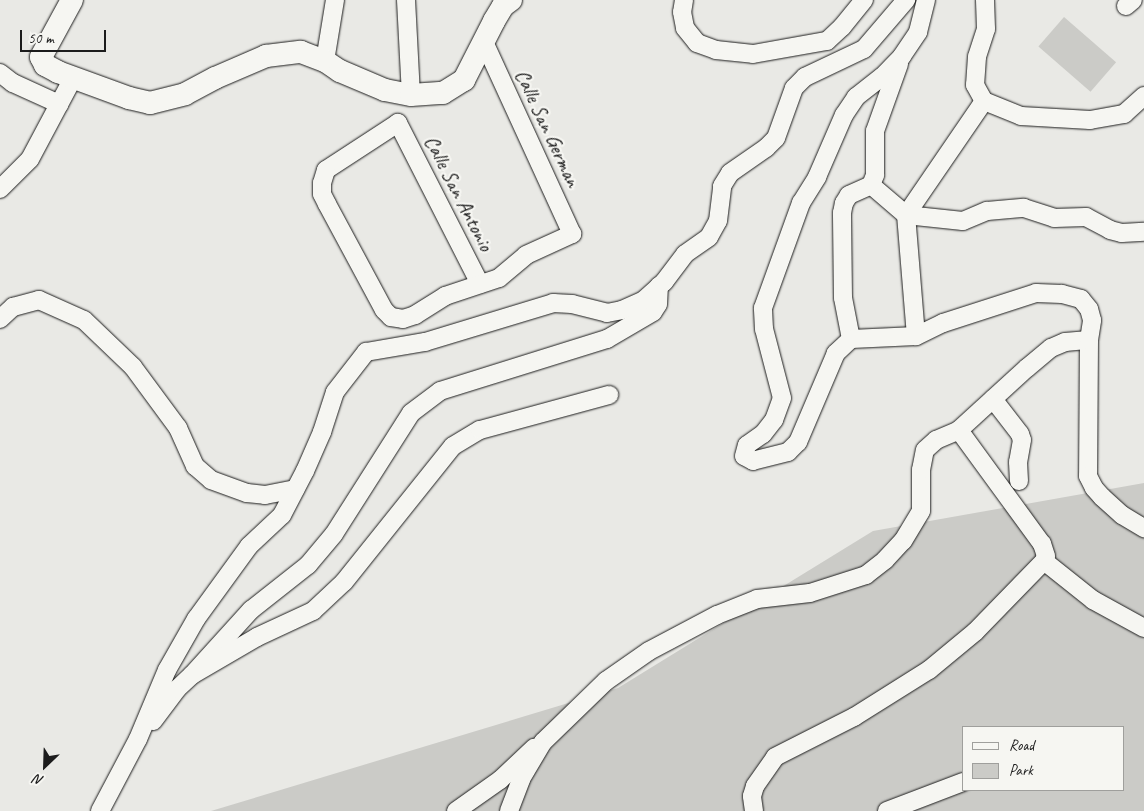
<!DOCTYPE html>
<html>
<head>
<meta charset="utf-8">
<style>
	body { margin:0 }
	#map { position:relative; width:1144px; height:811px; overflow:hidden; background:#e9e9e5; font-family:Caveat,sans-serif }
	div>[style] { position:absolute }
	.green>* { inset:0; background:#cbcbc7; transform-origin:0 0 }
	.roads { filter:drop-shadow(0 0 1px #1c1c1c) drop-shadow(0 0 1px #1c1c1c) }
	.minor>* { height:18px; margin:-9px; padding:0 9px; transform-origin:9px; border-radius:9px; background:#f6f6f2 }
	.major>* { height:22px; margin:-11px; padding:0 11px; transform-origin:11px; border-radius:11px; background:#f6f6f2 }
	span { translate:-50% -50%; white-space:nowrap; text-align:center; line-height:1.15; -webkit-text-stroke:4.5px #f6f6f2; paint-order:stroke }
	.street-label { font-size:21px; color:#1c1c1c }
	.legend { position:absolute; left:962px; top:726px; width:162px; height:65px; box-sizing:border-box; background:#f6f6f2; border:1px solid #9f9f9c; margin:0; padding:6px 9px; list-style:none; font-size:15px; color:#1c1c1c }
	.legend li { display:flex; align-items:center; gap:10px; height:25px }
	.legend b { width:25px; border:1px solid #9f9f9c }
	.north { position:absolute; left:20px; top:741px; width:50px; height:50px; -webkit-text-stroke:4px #f6f6f2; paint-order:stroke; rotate:204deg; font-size:14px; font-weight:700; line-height:20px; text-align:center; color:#1c1c1c }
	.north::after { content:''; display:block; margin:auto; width:18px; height:22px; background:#1c1c1c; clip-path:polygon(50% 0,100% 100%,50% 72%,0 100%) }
	.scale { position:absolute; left:20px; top:30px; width:86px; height:22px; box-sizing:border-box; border:2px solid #1c1c1c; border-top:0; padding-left:6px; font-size:15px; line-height:18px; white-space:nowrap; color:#1c1c1c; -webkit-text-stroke:4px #f6f6f2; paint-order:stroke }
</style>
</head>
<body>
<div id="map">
	<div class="green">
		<div style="left:1064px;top:17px;width:69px;height:39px;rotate:41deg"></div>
		<div style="clip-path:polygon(evenodd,1144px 483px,1144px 811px,211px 811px,618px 688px,873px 531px,1144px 483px,963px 727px,1123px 727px,1123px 790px,963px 790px,963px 727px)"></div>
	</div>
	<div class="roads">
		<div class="minor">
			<div style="left:406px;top:0;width:95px;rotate:87deg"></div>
			<div style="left:684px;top:0;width:12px;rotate:99deg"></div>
			<div style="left:682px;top:12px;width:16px;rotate:79deg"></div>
			<div style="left:685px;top:28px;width:19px;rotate:51deg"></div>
			<div style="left:697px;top:43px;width:20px;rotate:20deg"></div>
			<div style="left:716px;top:50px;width:37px;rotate:6deg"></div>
			<div style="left:753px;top:54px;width:75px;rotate:-10deg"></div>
			<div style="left:827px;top:41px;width:21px;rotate:-43deg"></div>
			<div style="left:842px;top:27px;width:35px;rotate:-51deg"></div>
			<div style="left:985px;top:0;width:29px;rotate:88deg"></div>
			<div style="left:986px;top:29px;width:29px;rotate:108deg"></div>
			<div style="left:977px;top:57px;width:28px;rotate:94deg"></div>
			<div style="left:975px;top:85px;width:18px;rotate:61deg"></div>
			<div style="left:984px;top:101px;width:40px;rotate:22deg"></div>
			<div style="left:1021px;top:116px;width:69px;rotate:3.3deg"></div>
			<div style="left:1090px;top:120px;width:35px;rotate:-10deg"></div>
			<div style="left:1124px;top:114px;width:27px;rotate:-42deg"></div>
			<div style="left:1126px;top:6px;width:9px;rotate:-41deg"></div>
			<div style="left:325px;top:61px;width:62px;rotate:-80.7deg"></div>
			<div style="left:0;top:73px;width:16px;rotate:38deg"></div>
			<div style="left:13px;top:83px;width:51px;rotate:24.5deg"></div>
			<div style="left:871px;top:185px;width:46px;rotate:40.6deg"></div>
			<div style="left:906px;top:215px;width:57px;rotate:6deg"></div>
			<div style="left:963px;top:221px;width:26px;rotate:-23deg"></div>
			<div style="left:987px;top:211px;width:37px;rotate:-5deg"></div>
			<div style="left:1024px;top:208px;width:32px;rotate:18deg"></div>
			<div style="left:1054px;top:218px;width:32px;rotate:-2deg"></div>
			<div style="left:1086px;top:217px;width:27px;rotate:28deg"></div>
			<div style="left:1110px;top:230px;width:12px;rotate:14deg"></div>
			<div style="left:1122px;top:233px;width:22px;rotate:-3deg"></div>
			<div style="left:0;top:189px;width:42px;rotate:-45deg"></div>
			<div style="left:30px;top:159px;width:92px;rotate:-62deg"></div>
			<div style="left:480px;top:284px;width:181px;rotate:-117deg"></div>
			<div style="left:398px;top:123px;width:86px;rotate:146.9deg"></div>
			<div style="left:326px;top:170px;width:14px;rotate:107deg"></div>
			<div style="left:322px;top:183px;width:11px;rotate:90deg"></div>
			<div style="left:322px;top:194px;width:11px;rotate:63deg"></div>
			<div style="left:327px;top:204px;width:120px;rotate:61.7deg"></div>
			<div style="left:384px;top:310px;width:10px;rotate:45deg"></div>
			<div style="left:391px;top:317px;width:12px;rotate:9deg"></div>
			<div style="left:403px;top:319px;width:13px;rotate:-18deg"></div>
			<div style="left:415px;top:315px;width:36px;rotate:-32deg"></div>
			<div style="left:445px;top:296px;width:57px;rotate:-18.4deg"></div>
			<div style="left:499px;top:278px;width:35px;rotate:-40deg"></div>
			<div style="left:526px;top:255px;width:51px;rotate:-24.5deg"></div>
			<div style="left:572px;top:234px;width:211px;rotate:-114.6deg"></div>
			<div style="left:0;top:319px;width:18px;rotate:-43deg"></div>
			<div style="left:13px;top:307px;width:27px;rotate:-15deg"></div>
			<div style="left:39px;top:300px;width:49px;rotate:24deg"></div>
			<div style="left:84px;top:320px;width:68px;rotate:43.8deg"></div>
			<div style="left:133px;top:367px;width:76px;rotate:53.6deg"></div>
			<div style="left:178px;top:428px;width:42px;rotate:65.9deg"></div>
			<div style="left:195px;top:466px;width:21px;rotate:41deg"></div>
			<div style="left:211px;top:480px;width:38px;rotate:20deg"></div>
			<div style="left:247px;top:493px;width:18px;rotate:6deg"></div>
			<div style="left:265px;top:495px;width:31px;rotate:-11deg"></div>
			<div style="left:916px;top:336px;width:121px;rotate:-94.7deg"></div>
			<div style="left:906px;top:215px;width:138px;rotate:-55.6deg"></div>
			<div style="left:851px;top:339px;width:42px;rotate:-101deg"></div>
			<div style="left:843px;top:298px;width:85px;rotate:-90.7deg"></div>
			<div style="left:842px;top:213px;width:10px;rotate:-79deg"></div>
			<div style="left:844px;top:203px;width:9px;rotate:-58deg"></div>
			<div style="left:849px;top:195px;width:24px;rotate:-24deg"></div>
			<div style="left:871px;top:185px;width:11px;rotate:-68deg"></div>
			<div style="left:875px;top:175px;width:44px;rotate:-90deg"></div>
			<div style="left:875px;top:131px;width:71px;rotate:-70.3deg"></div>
			<div style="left:1089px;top:340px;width:136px;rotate:90.4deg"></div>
			<div style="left:1088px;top:476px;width:13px;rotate:63deg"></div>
			<div style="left:1094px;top:488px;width:12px;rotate:48deg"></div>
			<div style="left:1102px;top:497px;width:27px;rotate:42deg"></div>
			<div style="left:1122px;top:515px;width:26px;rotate:31deg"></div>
			<div style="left:993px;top:399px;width:44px;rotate:52.4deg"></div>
			<div style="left:1020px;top:434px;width:6px;rotate:72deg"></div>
			<div style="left:1022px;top:440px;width:22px;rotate:100deg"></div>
			<div style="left:1018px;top:462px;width:19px;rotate:87deg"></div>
			<div style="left:1044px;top:561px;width:63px;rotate:38.5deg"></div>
			<div style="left:1093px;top:600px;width:58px;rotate:28.8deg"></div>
			<div style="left:192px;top:675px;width:88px;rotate:-47.8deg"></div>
			<div style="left:251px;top:610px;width:73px;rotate:-38.3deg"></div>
			<div style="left:308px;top:565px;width:40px;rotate:-50deg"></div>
			<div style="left:334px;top:534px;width:143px;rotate:-57.5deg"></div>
			<div style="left:411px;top:413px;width:36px;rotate:-37deg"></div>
			<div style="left:440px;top:391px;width:175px;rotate:-17.3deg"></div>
			<div style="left:607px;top:339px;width:53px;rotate:-30.4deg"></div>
			<div style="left:653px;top:312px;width:9px;rotate:-58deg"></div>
			<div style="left:658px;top:304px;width:18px;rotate:-87deg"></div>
			<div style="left:153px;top:721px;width:40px;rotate:-53deg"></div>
			<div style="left:177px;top:689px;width:21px;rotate:-43deg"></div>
			<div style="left:192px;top:675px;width:75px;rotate:-30.3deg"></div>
			<div style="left:257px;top:637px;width:62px;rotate:-24.9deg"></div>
			<div style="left:313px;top:611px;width:42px;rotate:-43.1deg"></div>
			<div style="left:344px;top:582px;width:174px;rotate:-51.3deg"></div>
			<div style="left:453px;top:446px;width:31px;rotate:-31deg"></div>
			<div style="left:480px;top:430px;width:134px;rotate:-15.2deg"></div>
			<div style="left:100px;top:811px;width:81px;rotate:-62.2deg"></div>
			<div style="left:138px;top:739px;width:75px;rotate:-67.2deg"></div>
			<div style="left:167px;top:670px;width:59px;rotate:-60.4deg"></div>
			<div style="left:196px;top:619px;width:90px;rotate:-54deg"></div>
			<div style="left:249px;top:546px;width:45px;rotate:-43.2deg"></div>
			<div style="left:282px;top:515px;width:50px;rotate:-62.4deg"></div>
			<div style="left:305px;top:471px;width:43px;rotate:-66.4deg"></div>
			<div style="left:322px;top:432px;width:42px;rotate:-72deg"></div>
			<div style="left:335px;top:392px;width:51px;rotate:-52.2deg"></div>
			<div style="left:366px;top:352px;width:60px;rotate:-9.6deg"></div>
			<div style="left:425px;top:342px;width:134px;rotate:-16.9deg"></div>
			<div style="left:553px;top:303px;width:19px;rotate:3deg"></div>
			<div style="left:572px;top:304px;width:36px;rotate:14deg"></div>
			<div style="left:607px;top:313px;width:15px;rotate:-11deg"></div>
			<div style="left:622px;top:310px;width:24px;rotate:-24deg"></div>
			<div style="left:644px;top:300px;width:27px;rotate:-42deg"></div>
			<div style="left:664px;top:282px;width:35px;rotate:-53deg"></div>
			<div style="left:685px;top:254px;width:29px;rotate:-35deg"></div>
			<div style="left:709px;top:237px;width:18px;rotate:-61deg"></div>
			<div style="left:718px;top:221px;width:35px;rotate:-83deg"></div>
			<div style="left:722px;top:186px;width:15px;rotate:-58deg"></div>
			<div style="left:730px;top:173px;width:44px;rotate:-34.8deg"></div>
			<div style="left:766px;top:148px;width:14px;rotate:-45deg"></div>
			<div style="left:776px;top:138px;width:53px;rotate:-70.2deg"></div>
			<div style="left:794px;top:88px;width:16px;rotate:-45deg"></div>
			<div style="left:805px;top:77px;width:65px;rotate:-25.4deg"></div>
			<div style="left:864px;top:49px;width:65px;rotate:-49.4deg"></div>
			<div style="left:456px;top:811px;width:54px;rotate:-35.2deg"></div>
			<div style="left:500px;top:780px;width:47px;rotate:-43.3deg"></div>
			<div style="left:509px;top:811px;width:34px;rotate:-69deg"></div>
			<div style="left:521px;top:779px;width:43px;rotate:-59.3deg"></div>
			<div style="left:543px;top:742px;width:88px;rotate:-44.1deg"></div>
			<div style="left:606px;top:681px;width:52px;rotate:-34.9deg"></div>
			<div style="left:649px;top:651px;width:77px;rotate:-27.9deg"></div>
			<div style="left:717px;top:615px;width:43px;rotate:-21.8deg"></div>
			<div style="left:757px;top:599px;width:53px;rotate:-6.5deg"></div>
			<div style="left:810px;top:593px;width:59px;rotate:-17.8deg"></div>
			<div style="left:866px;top:575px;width:24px;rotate:-38deg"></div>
			<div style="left:885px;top:560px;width:26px;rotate:-47deg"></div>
			<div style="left:903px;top:541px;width:35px;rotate:-59deg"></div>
			<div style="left:921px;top:511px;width:41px;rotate:-90deg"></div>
			<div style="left:921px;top:470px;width:20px;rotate:-79deg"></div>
			<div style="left:925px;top:450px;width:15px;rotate:-42deg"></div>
			<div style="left:936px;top:440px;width:25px;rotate:-23deg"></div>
			<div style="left:959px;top:430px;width:92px;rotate:-42.4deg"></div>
			<div style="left:1027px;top:368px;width:31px;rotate:-40deg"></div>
			<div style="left:1051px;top:348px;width:15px;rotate:-23deg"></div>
			<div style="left:1065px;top:342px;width:24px;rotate:-5deg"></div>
			<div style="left:1089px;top:340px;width:20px;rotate:-81deg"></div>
			<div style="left:1092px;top:320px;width:11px;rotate:-105deg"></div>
			<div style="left:1089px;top:309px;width:13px;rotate:-129deg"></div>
			<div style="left:1081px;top:299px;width:20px;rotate:-165deg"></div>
			<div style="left:1062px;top:294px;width:26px;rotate:-178deg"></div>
			<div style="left:1036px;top:293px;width:98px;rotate:162.1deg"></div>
			<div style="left:943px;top:323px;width:30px;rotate:154deg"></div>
			<div style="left:916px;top:336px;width:65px;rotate:177.4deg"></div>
			<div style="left:851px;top:339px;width:21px;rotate:137deg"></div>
			<div style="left:836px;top:353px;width:97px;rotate:113.1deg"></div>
			<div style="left:798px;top:442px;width:14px;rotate:135deg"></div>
			<div style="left:788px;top:452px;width:36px;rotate:166deg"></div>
			<div style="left:753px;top:461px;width:10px;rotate:-151deg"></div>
			<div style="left:744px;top:456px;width:11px;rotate:-75deg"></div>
			<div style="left:747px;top:445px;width:19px;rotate:-35deg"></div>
			<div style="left:763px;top:434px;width:18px;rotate:-52deg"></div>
			<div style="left:774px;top:420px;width:23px;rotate:-70deg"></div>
			<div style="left:782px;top:398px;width:71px;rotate:-104.6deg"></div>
			<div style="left:764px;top:329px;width:21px;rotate:-93deg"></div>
			<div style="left:763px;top:308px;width:112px;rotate:-70.1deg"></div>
			<div style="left:801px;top:203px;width:31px;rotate:-58deg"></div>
			<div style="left:817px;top:177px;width:68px;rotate:-66.5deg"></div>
			<div style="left:844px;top:115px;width:22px;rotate:-56deg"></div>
			<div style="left:856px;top:97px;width:33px;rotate:-38deg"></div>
			<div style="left:882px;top:77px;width:29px;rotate:-46deg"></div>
			<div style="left:902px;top:56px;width:29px;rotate:-56deg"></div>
			<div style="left:918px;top:32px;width:33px;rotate:-76deg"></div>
			<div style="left:754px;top:811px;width:15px;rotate:-98deg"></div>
			<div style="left:752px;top:796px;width:10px;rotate:-73deg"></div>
			<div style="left:755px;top:786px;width:35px;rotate:-55deg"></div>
			<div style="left:775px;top:757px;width:89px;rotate:-26.9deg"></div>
			<div style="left:854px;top:717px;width:89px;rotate:-32.1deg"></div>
			<div style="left:929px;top:670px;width:60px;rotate:-39.6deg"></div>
			<div style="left:975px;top:632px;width:99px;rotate:-45.8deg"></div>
			<div style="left:1044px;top:561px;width:5px;rotate:-68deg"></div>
			<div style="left:1046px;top:556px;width:13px;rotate:-108deg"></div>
			<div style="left:1042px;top:544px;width:141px;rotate:-126.1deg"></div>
			<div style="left:887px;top:811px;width:81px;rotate:-20.9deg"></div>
		</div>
		<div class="major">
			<div style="left:72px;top:0;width:65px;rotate:118.5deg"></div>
			<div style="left:41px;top:57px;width:9px;rotate:63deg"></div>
			<div style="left:45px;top:65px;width:15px;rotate:28deg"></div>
			<div style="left:58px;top:72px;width:76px;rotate:20.1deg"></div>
			<div style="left:129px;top:98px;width:22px;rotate:13deg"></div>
			<div style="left:150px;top:103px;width:36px;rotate:-14deg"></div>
			<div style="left:185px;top:94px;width:34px;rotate:-28deg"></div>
			<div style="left:215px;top:78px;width:56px;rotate:-23.3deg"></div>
			<div style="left:266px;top:56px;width:35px;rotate:-7deg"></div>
			<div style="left:301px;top:52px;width:26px;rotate:21deg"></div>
			<div style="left:325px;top:61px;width:18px;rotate:34deg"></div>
			<div style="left:340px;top:71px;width:49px;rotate:22.9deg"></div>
			<div style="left:385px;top:90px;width:26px;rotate:11deg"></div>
			<div style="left:411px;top:95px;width:32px;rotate:-4deg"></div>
			<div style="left:443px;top:93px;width:25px;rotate:-32deg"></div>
			<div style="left:464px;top:80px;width:66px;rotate:-63deg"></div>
			<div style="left:494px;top:21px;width:17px;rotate:-59deg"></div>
			<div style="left:503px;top:6px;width:10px;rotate:-37deg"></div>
		</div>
	</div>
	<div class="street-label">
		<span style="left:548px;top:128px;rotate:65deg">Calle San German</span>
		<span style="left:459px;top:193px;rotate:63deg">Calle San Antonio</span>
	</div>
	<ul class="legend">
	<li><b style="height:6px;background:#f6f6f2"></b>Road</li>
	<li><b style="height:14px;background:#cbcbc7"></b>Park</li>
	</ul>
	<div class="north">N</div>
	<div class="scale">50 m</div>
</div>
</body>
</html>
